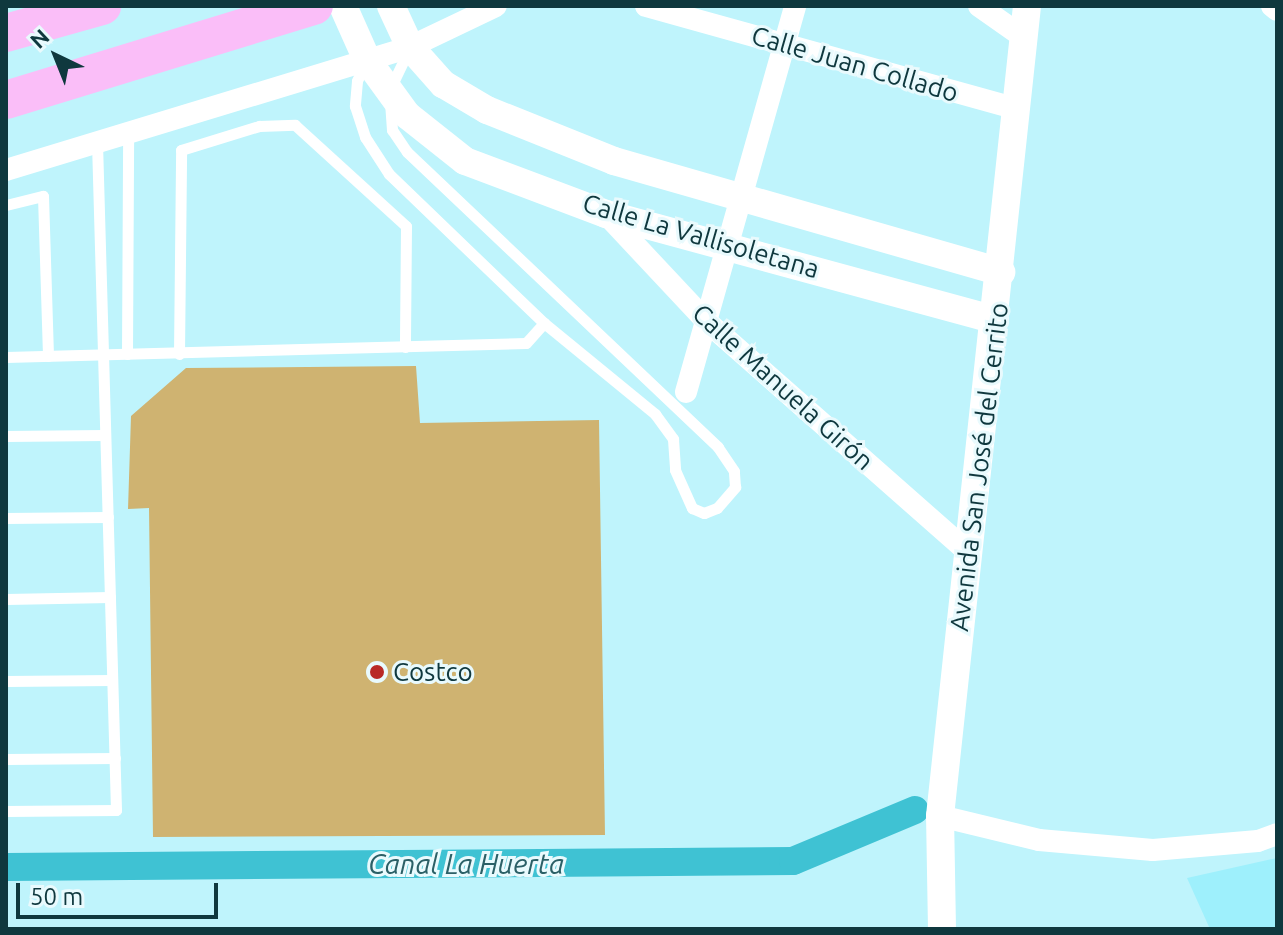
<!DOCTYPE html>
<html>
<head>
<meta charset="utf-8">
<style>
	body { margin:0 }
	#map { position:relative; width:1283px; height:935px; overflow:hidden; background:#bff4fc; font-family:Ubuntu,sans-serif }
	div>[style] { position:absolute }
	.built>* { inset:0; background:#9ef0fc }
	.canal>* { height:28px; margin:-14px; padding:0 14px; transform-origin:14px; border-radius:14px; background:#3fc2d3 }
	.building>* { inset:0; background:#cfb371 }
	.service>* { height:11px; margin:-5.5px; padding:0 5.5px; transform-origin:5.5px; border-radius:5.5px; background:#fff }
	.minor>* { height:22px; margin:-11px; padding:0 11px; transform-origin:11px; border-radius:11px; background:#fff }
	.tertiary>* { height:28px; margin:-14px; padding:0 14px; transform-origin:14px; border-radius:14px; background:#fff }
	.trunk>* { height:38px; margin:-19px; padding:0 19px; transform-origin:19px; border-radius:19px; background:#fabef8 }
	.dots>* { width:22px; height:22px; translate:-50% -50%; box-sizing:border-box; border:4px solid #e9fafd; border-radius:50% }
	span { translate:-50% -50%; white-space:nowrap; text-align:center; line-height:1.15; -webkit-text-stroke:6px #e9fafd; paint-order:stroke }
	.street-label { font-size:26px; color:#0f383e }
	.poi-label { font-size:26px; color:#0f383e }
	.left { translate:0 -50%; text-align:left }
	.water-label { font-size:28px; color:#2b6067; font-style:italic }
	.frame { position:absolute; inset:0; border:8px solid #0f383e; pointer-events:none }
	.north { position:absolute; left:16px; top:16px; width:80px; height:80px; -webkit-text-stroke:6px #e9fafd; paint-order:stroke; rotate:317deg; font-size:22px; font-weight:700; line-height:32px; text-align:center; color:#0f383e }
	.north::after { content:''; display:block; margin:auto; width:28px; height:36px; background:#0f383e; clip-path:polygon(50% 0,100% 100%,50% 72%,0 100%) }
	.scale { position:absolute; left:16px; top:883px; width:202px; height:36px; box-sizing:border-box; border:4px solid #0f383e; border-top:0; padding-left:10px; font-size:24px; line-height:28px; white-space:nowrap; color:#0f383e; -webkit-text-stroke:6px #e9fafd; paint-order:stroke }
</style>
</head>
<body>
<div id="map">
	<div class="built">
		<div style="clip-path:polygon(1277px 858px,1277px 929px,1210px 929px,1187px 878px)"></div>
	</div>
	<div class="canal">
		<div style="left:6px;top:867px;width:787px;rotate:-0.44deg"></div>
		<div style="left:793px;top:861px;width:132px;rotate:-22.7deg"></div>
	</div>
	<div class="building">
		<div style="clip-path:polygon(416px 366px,420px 423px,599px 420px,605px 835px,153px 837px,149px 508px,128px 509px,131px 416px,186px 368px)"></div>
	</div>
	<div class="service">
		<div style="left:367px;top:61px;width:22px;rotate:117deg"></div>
		<div style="left:357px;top:81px;width:25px;rotate:95deg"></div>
		<div style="left:355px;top:106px;width:33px;rotate:72deg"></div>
		<div style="left:365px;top:137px;width:44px;rotate:57deg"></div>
		<div style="left:389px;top:174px;width:215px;rotate:43.9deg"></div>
		<div style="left:544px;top:323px;width:144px;rotate:39.3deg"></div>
		<div style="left:655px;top:414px;width:31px;rotate:54deg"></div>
		<div style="left:673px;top:439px;width:31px;rotate:86deg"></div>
		<div style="left:675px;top:470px;width:42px;rotate:65.9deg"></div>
		<div style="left:692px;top:508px;width:13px;rotate:23deg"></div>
		<div style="left:704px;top:513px;width:14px;rotate:-21deg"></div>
		<div style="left:717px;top:508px;width:28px;rotate:-49deg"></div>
		<div style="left:735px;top:487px;width:16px;rotate:-94deg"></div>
		<div style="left:734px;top:471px;width:29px;rotate:-124deg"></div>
		<div style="left:718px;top:447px;width:429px;rotate:-136.5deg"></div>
		<div style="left:407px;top:152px;width:27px;rotate:-124deg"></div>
		<div style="left:392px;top:130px;width:39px;rotate:-94deg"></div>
		<div style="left:389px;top:91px;width:49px;rotate:-64.5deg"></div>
		<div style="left:6px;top:205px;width:38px;rotate:-14deg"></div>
		<div style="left:43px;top:196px;width:160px;rotate:88.2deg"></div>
		<div style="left:127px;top:354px;width:220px;rotate:-89.7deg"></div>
		<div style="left:179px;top:354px;width:204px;rotate:-89.4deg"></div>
		<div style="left:181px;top:150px;width:82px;rotate:-17.1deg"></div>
		<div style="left:259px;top:126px;width:36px;rotate:-2deg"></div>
		<div style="left:295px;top:125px;width:150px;rotate:42.3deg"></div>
		<div style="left:406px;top:226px;width:121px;rotate:90.5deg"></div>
		<div style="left:6px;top:357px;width:520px;rotate:-1.54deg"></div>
		<div style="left:526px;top:343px;width:27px;rotate:-48deg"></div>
		<div style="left:6px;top:436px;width:99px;rotate:-0.6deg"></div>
		<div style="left:6px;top:518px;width:102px;rotate:-0.6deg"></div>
		<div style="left:6px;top:599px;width:104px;rotate:-1.1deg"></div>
		<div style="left:6px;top:681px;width:106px;rotate:-0.5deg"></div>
		<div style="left:6px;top:759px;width:109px;rotate:-0.5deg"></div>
		<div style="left:6px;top:811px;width:110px;rotate:-0.5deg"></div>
		<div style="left:116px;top:810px;width:666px;rotate:-91.63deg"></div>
	</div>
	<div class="minor">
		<div style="left:646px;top:6px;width:386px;rotate:15.5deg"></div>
		<div style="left:979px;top:6px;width:54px;rotate:35.2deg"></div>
		<div style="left:1272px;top:6px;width:6px;rotate:39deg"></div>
		<div style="left:6px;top:170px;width:422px;rotate:-16.9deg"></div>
		<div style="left:410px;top:47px;width:95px;rotate:-25.5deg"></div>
		<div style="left:606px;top:214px;width:146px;rotate:46.9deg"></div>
		<div style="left:706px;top:321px;width:349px;rotate:41.4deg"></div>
		<div style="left:686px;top:392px;width:401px;rotate:-74.2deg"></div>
		<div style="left:940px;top:816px;width:102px;rotate:13.6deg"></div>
		<div style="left:1039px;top:840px;width:114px;rotate:5deg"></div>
		<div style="left:1153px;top:850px;width:105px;rotate:-4.9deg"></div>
		<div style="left:1258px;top:841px;width:20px;rotate:-20deg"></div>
	</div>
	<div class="tertiary">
		<div style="left:343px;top:6px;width:59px;rotate:66deg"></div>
		<div style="left:367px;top:60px;width:68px;rotate:54deg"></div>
		<div style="left:407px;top:115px;width:74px;rotate:38.4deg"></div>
		<div style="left:465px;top:161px;width:151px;rotate:20.6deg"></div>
		<div style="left:606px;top:214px;width:403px;rotate:15.2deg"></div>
		<div style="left:391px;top:6px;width:45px;rotate:65.1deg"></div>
		<div style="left:410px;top:47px;width:50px;rotate:48.3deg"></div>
		<div style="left:443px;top:84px;width:51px;rotate:30.6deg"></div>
		<div style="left:487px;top:110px;width:137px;rotate:21.9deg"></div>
		<div style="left:614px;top:161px;width:403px;rotate:16deg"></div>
		<div style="left:942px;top:929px;width:113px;rotate:-91deg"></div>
		<div style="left:940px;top:816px;width:815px;rotate:-83.87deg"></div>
	</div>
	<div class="trunk">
		<div style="left:6px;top:33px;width:100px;rotate:-15.7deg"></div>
		<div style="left:6px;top:100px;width:322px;rotate:-17deg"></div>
	</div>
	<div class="dots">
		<div style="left:377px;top:672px;background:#b92a26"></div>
	</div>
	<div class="street-label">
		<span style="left:855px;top:64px;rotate:16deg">Calle Juan Collado</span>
		<span style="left:701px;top:236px;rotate:16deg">Calle La Vallisoletana</span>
		<span style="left:783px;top:387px;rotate:42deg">Calle Manuela Girón</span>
		<span style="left:979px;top:467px;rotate:-83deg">Avenida San José del Cerrito</span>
	</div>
	<div class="poi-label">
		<span class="left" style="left:393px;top:672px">Costco</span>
	</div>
	<div class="water-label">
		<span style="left:466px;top:864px">Canal La Huerta</span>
	</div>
	<div class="frame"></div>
	<div class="north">N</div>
	<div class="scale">50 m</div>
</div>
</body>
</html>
